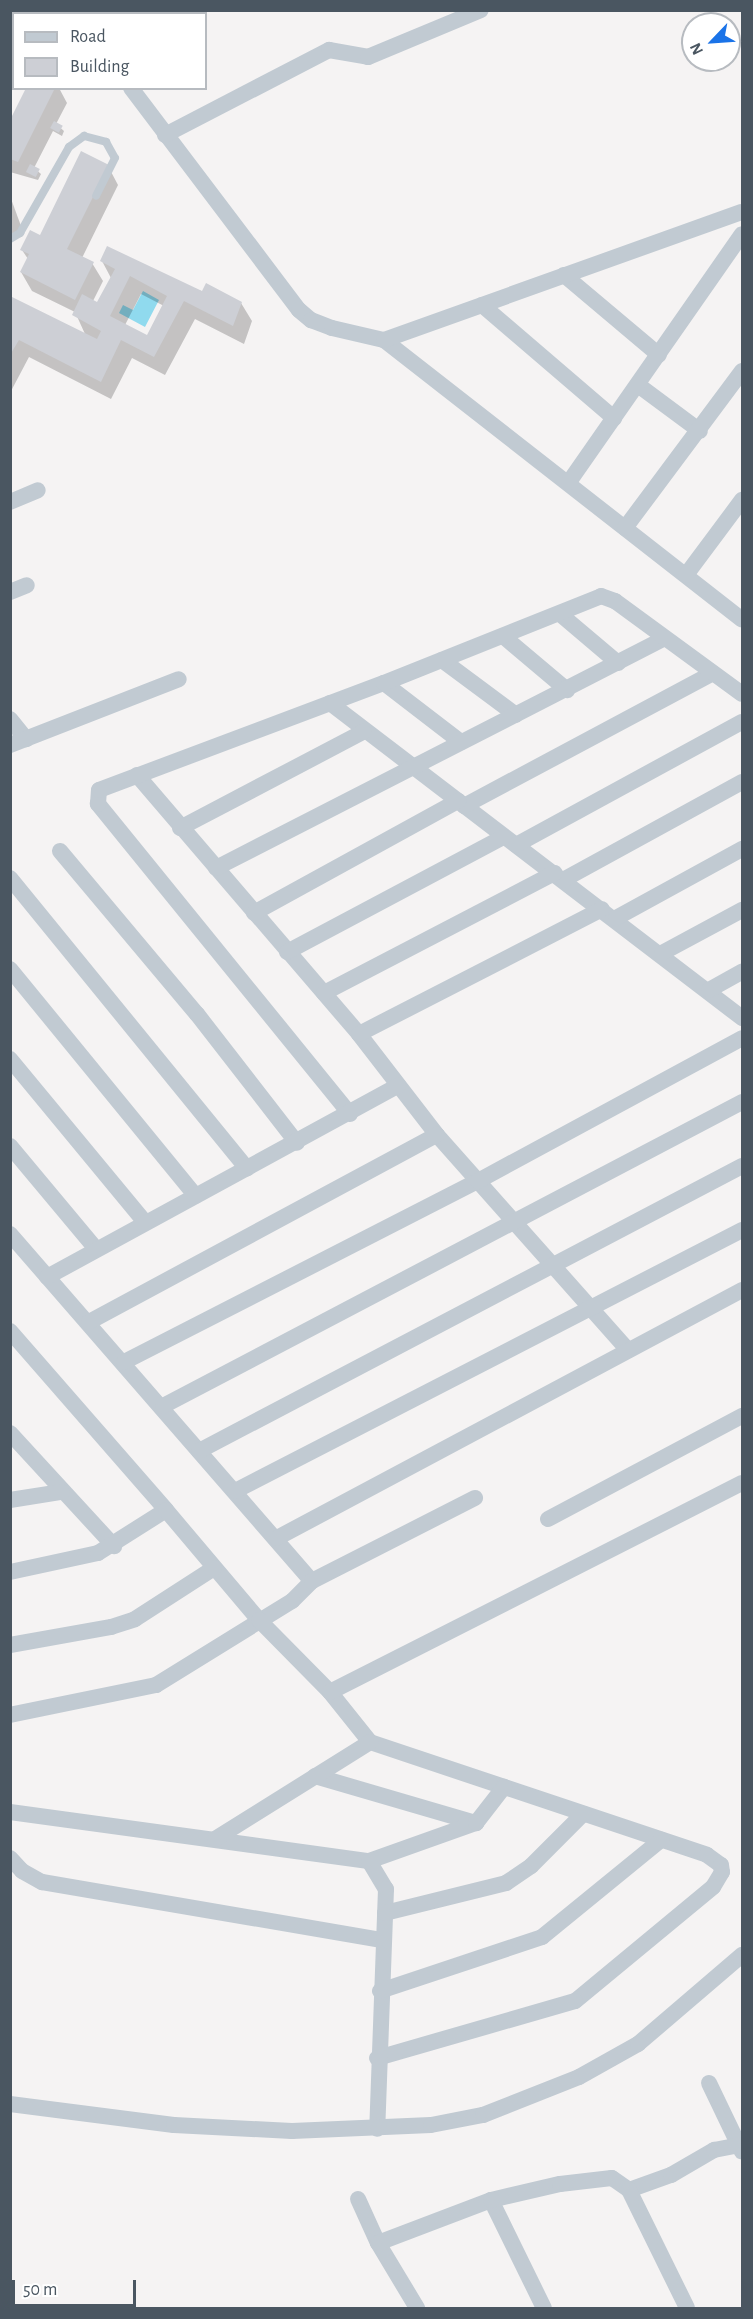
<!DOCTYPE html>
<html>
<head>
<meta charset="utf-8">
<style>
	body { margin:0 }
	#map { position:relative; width:753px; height:2319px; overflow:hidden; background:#f5f3f3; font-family:"Alegreya Sans",sans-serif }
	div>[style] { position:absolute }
	.water>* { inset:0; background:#90daee }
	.shadow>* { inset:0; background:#0003 }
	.building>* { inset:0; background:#cdcfd5; transform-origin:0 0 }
	.lane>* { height:8px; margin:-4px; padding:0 4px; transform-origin:4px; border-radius:4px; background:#c1cad2 }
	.street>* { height:16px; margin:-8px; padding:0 8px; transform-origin:8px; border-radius:8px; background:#c1cad2 }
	span { translate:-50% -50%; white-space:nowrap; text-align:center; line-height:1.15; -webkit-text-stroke:4.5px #fff; paint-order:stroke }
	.frame { position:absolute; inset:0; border:12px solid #4a5661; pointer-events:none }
	.legend { position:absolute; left:12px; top:12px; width:195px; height:78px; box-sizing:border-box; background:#fff; border:2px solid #b7bbc0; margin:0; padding:8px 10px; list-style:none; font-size:18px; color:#4a5661 }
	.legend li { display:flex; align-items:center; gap:12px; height:30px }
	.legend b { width:30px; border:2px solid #b7bbc0 }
	.north { position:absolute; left:681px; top:12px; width:60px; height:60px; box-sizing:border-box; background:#fff; border:2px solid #b7bbc0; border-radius:50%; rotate:245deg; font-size:16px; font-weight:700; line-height:24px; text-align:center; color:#4a5661 }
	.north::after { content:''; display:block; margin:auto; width:21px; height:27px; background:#1a73e8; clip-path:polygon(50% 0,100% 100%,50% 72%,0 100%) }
	.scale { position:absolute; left:12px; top:2280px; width:124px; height:27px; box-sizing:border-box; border:3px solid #4a5661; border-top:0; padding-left:8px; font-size:18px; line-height:21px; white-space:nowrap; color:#4a5661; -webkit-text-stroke:4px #fff; paint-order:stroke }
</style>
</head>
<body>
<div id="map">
	<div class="water">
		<div style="clip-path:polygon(143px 291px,159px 300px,145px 327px,119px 313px,123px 305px,133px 310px)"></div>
	</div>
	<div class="shadow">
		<div style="clip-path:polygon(28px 88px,59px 88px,67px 103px,56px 124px,64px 131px,62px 136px,53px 131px,34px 168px,41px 174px,38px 180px,10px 172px,10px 123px)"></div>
		<div style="clip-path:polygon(evenodd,108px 166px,118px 185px,82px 258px,92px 263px,103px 281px,93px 301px,98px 303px,111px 278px,102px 261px,241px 303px,252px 321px,244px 344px,195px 319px,165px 375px,132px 358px,111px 399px,29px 357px,10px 393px,10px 297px,85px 334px,75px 312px,32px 291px,21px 272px,28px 259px,22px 250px,41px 237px,108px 166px,141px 294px,164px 306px,148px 337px,125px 325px,141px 294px)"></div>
		<div style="clip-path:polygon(10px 196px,21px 226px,10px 242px)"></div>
	</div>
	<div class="building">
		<div style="clip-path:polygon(26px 88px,55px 88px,18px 162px,10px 159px,10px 120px)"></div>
		<div style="left:54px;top:121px;width:10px;height:8px;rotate:29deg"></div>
		<div style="clip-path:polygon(81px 151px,109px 165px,67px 249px,94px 262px,75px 300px,20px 272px,29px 254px,20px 250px,30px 230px,40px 235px)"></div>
		<div style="left:30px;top:164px;width:11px;height:9px;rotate:27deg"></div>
		<div style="clip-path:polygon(evenodd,107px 246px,202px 291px,206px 283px,242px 302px,233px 326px,184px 301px,154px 357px,121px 340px,101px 382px,19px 340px,10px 355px,10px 296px,97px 339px,101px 331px,72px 315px,82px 294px,97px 302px,115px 269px,100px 261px,107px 246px,130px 276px,167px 296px,147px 335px,110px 316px,130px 276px)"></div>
	</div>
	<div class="lane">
		<div style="left:10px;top:239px;width:12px;rotate:-31deg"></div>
		<div style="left:20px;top:233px;width:99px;rotate:-60.3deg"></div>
		<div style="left:69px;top:147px;width:19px;rotate:-36deg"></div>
		<div style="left:84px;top:136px;width:23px;rotate:15deg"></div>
		<div style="left:106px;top:142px;width:18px;rotate:61deg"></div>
		<div style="left:115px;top:158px;width:42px;rotate:116.6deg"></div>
	</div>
	<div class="street">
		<div style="left:75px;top:10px;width:4px;rotate:63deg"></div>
		<div style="left:131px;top:88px;width:278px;rotate:52.9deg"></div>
		<div style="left:299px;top:310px;width:16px;rotate:40deg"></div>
		<div style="left:311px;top:320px;width:22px;rotate:21deg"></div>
		<div style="left:332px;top:328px;width:53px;rotate:13deg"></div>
		<div style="left:384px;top:340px;width:454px;rotate:38deg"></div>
		<div style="left:165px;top:135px;width:185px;rotate:-27.4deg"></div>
		<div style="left:329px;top:50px;width:40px;rotate:10deg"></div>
		<div style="left:368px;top:57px;width:122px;rotate:-22.6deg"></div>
		<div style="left:564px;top:275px;width:124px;rotate:40.1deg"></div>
		<div style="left:482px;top:305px;width:174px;rotate:40.6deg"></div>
		<div style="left:384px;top:340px;width:380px;rotate:-19.7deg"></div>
		<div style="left:638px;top:385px;width:77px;rotate:36.6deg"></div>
		<div style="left:569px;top:482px;width:302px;rotate:-55.1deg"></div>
		<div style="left:10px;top:502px;width:30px;rotate:-23deg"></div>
		<div style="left:625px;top:528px;width:196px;rotate:-53.3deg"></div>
		<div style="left:686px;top:575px;width:94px;rotate:-53.3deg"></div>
		<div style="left:10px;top:592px;width:18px;rotate:-22deg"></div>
		<div style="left:560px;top:614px;width:76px;rotate:40.2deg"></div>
		<div style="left:503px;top:636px;width:84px;rotate:40.2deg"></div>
		<div style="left:442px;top:660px;width:92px;rotate:36.6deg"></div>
		<div style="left:384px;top:683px;width:97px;rotate:37.5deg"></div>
		<div style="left:330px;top:703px;width:519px;rotate:37.4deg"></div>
		<div style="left:10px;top:719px;width:26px;rotate:51deg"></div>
		<div style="left:10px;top:745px;width:181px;rotate:-21.3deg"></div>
		<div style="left:137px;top:775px;width:341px;rotate:49.4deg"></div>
		<div style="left:359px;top:1034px;width:128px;rotate:52.3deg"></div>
		<div style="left:437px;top:1135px;width:288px;rotate:48.4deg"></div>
		<div style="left:464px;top:806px;width:282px;rotate:-28.1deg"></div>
		<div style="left:180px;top:828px;width:207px;rotate:-27.7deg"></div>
		<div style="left:516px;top:845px;width:257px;rotate:-28.6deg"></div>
		<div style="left:60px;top:851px;width:213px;rotate:50deg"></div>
		<div style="left:197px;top:1014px;width:163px;rotate:52.2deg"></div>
		<div style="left:216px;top:868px;width:504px;rotate:-27.12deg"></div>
		<div style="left:10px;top:878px;width:375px;rotate:50.8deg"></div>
		<div style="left:563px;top:880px;width:204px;rotate:-28.7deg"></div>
		<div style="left:254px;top:913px;width:233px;rotate:-28.8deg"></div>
		<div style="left:616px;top:918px;width:144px;rotate:-28.7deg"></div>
		<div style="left:287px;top:952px;width:245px;rotate:-28deg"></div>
		<div style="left:662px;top:953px;width:91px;rotate:-28.3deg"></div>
		<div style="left:10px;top:969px;width:293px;rotate:50.7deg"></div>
		<div style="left:709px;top:990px;width:38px;rotate:-29deg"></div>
		<div style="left:324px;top:993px;width:260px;rotate:-27.5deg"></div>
		<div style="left:359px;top:1034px;width:273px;rotate:-27.2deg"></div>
		<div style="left:10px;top:1059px;width:212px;rotate:50.4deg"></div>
		<div style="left:350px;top:1114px;width:400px;rotate:-129.1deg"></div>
		<div style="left:98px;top:804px;width:14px;rotate:-86deg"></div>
		<div style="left:99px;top:790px;width:304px;rotate:-20.6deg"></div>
		<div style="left:384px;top:683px;width:234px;rotate:-21.8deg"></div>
		<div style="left:601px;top:596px;width:15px;rotate:20deg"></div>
		<div style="left:615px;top:601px;width:157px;rotate:36.2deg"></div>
		<div style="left:10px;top:1146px;width:134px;rotate:50.1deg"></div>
		<div style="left:10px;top:1234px;width:460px;rotate:49deg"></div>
		<div style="left:312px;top:1581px;width:28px;rotate:135deg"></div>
		<div style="left:292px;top:1601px;width:160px;rotate:148.3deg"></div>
		<div style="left:156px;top:1685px;width:149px;rotate:168.4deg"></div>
		<div style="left:47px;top:1277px;width:400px;rotate:-28.6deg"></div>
		<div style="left:89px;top:1322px;width:395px;rotate:-28.3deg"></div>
		<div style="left:10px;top:1331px;width:237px;rotate:48.9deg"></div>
		<div style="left:124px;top:1362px;width:398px;rotate:-27.1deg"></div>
		<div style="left:478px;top:1181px;width:300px;rotate:-28.4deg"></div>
		<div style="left:163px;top:1406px;width:654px;rotate:-27.7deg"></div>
		<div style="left:10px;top:1433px;width:154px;rotate:47.4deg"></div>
		<div style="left:199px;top:1451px;width:613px;rotate:-27.69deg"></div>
		<div style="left:235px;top:1491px;width:570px;rotate:-27.24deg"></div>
		<div style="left:10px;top:1500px;width:52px;rotate:-8.9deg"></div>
		<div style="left:548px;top:1519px;width:220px;rotate:-28deg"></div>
		<div style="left:277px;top:1538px;width:527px;rotate:-28.07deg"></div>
		<div style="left:10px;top:1572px;width:90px;rotate:-12.2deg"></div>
		<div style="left:98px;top:1553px;width:80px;rotate:-32.3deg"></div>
		<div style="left:166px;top:1510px;width:144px;rotate:49.8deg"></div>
		<div style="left:259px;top:1620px;width:101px;rotate:45.4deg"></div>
		<div style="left:330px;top:1692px;width:64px;rotate:51.3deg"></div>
		<div style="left:370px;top:1742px;width:355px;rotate:18.5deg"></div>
		<div style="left:707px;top:1855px;width:17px;rotate:36deg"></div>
		<div style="left:721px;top:1865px;width:7px;rotate:82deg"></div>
		<div style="left:722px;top:1872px;width:17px;rotate:121deg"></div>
		<div style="left:713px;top:1887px;width:179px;rotate:140.4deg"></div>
		<div style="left:575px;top:2001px;width:206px;rotate:163.9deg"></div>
		<div style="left:312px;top:1581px;width:183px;rotate:-27deg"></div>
		<div style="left:10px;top:1645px;width:103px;rotate:-10.1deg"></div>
		<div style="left:111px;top:1627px;width:25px;rotate:-18deg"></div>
		<div style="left:135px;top:1619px;width:94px;rotate:-32.8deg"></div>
		<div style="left:330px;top:1692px;width:462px;rotate:-26.9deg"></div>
		<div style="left:315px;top:1776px;width:168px;rotate:16.3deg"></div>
		<div style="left:10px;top:1812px;width:362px;rotate:7.8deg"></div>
		<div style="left:369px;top:1861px;width:114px;rotate:-19.6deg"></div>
		<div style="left:476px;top:1823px;width:46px;rotate:-52.1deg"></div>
		<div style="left:215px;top:1839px;width:183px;rotate:-32deg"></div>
		<div style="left:10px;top:1858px;width:18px;rotate:47deg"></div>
		<div style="left:22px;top:1871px;width:23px;rotate:29deg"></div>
		<div style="left:42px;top:1882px;width:345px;rotate:9.7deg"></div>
		<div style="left:369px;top:1861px;width:33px;rotate:59deg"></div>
		<div style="left:386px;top:1889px;width:240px;rotate:92.1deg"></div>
		<div style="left:385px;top:1913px;width:125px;rotate:-13.9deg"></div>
		<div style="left:506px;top:1883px;width:30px;rotate:-34deg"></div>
		<div style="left:531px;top:1866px;width:74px;rotate:-45deg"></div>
		<div style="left:380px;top:1991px;width:171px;rotate:-18.4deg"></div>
		<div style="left:542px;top:1937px;width:154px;rotate:-39.2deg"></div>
		<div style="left:709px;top:2083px;width:76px;rotate:64.4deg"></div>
		<div style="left:10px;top:2104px;width:165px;rotate:7.3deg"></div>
		<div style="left:174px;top:2125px;width:118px;rotate:2.9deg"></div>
		<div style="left:292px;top:2131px;width:139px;rotate:-2.5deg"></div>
		<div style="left:431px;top:2125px;width:53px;rotate:-10.9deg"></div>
		<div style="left:483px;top:2115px;width:103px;rotate:-21.6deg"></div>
		<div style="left:579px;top:2077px;width:68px;rotate:-29.2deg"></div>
		<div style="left:638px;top:2044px;width:137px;rotate:-40.6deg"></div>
		<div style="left:629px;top:2190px;width:45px;rotate:-19.7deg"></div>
		<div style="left:671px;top:2175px;width:50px;rotate:-30.2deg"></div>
		<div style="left:714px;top:2150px;width:25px;rotate:-11deg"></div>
		<div style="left:358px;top:2199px;width:48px;rotate:65.6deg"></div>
		<div style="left:378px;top:2243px;width:76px;rotate:59deg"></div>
		<div style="left:491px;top:2200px;width:120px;rotate:63.9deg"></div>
		<div style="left:378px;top:2243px;width:121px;rotate:-20.8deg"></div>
		<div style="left:491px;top:2200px;width:71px;rotate:-13.1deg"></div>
		<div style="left:560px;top:2184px;width:52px;rotate:-6.6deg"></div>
		<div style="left:612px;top:2178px;width:21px;rotate:35deg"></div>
		<div style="left:629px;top:2190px;width:131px;rotate:63.8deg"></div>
	</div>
	<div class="frame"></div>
	<ul class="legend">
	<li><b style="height:8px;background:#c1cad2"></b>Road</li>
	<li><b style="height:16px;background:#cdcfd5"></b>Building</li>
	</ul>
	<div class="north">N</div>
	<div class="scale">50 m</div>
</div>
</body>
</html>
